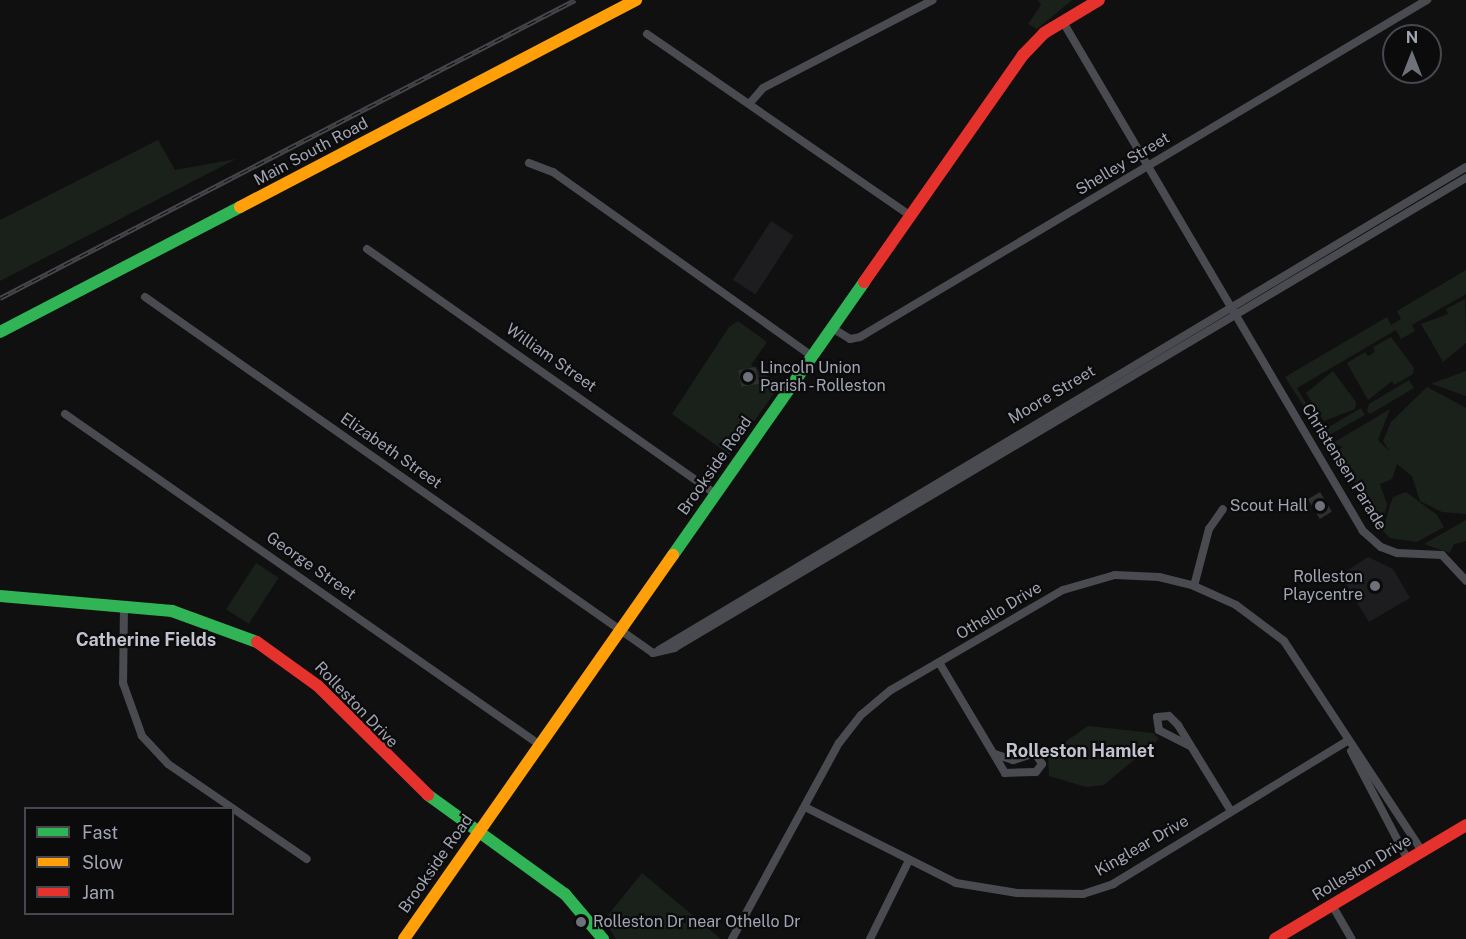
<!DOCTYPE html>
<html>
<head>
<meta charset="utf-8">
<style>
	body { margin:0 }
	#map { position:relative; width:1466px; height:939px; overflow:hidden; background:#101011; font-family:"Public Sans",sans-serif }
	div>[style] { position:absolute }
	.built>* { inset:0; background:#1d1d1f; transform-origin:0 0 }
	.green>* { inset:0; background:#1a211b; transform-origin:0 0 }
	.building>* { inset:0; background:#2f2f31; transform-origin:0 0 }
	.street>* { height:8px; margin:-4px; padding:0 4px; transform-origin:4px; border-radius:4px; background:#4a4b50 }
	.fast>* { height:12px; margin:-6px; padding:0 6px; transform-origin:6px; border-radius:6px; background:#30b455 }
	.slow>* { height:12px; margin:-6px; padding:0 6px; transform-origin:6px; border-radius:6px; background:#ff9f0a }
	.jam>* { height:12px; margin:-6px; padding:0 6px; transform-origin:6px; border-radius:6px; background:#e5322d }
	.rail>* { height:5px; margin-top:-2.5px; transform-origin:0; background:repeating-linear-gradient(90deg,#0b0b0c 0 9px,#45464a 0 18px); box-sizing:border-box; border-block:2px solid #45464a }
	.dots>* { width:16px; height:16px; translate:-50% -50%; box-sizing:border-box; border:3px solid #0b0b0c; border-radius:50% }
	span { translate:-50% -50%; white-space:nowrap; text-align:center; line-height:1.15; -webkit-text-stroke:4.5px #0b0b0c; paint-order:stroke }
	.street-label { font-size:16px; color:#a0a4b3 }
	.poi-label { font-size:16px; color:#a0a4b3 }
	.left { translate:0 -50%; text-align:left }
	.right { translate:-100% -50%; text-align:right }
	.neighbourhood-label { font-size:18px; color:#c1c3cf; font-weight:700 }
	.legend { position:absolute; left:24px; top:807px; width:210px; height:108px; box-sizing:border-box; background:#0b0b0c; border:2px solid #47484f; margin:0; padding:8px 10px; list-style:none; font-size:18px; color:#a0a4b3 }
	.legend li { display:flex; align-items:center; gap:12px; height:30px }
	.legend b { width:30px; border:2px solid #47484f }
	.north { position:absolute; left:1382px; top:24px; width:60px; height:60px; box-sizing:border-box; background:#0b0b0c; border:2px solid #47484f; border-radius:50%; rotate:0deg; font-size:16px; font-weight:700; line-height:24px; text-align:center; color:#a0a4b3 }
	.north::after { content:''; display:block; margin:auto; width:21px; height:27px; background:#6e707a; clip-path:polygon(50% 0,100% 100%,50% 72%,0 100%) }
</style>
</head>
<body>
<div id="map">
	<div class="built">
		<div style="left:771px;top:221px;width:27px;height:70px;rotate:33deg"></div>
		<div style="clip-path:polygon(1368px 557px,1393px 569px,1410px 598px,1369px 622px,1340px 575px)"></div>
	</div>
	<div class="green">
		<div style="clip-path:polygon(1038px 0,1072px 0,1037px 29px,1028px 24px,1041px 5px)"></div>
		<div style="clip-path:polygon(158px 140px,175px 170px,236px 159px,0 281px,0 220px)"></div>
		<div style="clip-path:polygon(1466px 270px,1466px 294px,1412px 325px,1415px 331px,1401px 339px,1396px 330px,1297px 388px,1322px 431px,1361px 408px,1365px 415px,1324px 438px,1285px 377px,1387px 317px,1391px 325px,1401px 319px,1397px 311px)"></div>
		<div style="clip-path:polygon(1465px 299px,1466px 343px,1443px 362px,1421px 324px,1448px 314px,1446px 309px)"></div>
		<div style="clip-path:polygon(738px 321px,767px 342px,751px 365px,780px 385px,730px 455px,672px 414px,729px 327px)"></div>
		<div style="clip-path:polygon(1391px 337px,1414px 368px,1413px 374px,1394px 385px,1392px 381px,1368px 400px,1347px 363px,1365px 352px,1368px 356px,1375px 352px,1373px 347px)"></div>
		<div style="clip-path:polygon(1333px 371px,1356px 402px,1355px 409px,1324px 421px,1306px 393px)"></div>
		<div style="clip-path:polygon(1466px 371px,1466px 396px,1432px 384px,1433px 383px)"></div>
		<div style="clip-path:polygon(1409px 380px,1414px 388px,1370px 414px,1367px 411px,1369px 404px)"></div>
		<div style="clip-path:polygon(1427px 387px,1466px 408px,1466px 514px,1442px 512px,1420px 501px,1412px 476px,1397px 464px,1392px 479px,1380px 484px,1387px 504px,1381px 528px,1336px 451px,1343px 447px,1333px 443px,1390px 409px,1378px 440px,1390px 452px,1383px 441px,1391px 422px)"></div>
		<div style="clip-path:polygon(1406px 492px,1437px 515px,1444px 527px,1417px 542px,1390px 538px,1383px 531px,1390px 505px,1393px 497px)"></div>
		<div style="clip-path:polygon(1466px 520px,1466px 541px,1454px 544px,1450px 553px,1424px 544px)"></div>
		<div style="left:256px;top:563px;width:27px;height:55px;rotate:33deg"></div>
		<div style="clip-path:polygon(1088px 726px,1153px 733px,1159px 739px,1104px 785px,1086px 787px,1049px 776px,1048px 754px)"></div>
		<div style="clip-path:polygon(642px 873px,684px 908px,721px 939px,616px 939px,604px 920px)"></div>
	</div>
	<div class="building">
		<div style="left:756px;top:367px;width:17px;height:18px;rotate:80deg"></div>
		<div style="left:1320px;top:492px;width:23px;height:14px;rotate:59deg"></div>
	</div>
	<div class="street">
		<div style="left:1063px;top:22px;width:591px;rotate:59.49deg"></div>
		<div style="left:1363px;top:531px;width:24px;rotate:42deg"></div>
		<div style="left:1381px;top:547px;width:17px;rotate:21deg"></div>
		<div style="left:1397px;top:553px;width:45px;rotate:2.5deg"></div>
		<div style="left:1442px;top:555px;width:35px;rotate:47deg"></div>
		<div style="left:647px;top:34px;width:321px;rotate:34.6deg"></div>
		<div style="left:750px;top:103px;width:20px;rotate:-49deg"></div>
		<div style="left:763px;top:88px;width:191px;rotate:-27.4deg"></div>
		<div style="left:529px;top:163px;width:26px;rotate:21deg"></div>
		<div style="left:553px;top:172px;width:318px;rotate:35.4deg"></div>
		<div style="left:367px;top:249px;width:426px;rotate:35.1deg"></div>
		<div style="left:145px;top:297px;width:620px;rotate:35.02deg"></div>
		<div style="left:653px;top:653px;width:22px;rotate:-13deg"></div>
		<div style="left:674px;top:648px;width:921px;rotate:-30.69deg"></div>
		<div style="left:832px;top:328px;width:21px;rotate:31deg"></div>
		<div style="left:850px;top:339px;width:10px;rotate:-11deg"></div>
		<div style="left:860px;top:337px;width:660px;rotate:-30.73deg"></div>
		<div style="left:65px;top:414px;width:579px;rotate:34.87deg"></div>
		<div style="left:1194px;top:586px;width:59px;rotate:-75.3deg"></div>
		<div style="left:1209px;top:529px;width:24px;rotate:-55deg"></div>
		<div style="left:124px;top:606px;width:77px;rotate:90.7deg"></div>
		<div style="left:123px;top:683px;width:56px;rotate:70.3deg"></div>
		<div style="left:142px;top:736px;width:38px;rotate:47deg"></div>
		<div style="left:168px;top:764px;width:168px;rotate:34.4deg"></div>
		<div style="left:659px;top:650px;width:940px;rotate:-30.9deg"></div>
		<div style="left:940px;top:664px;width:127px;rotate:59.2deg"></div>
		<div style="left:1005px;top:773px;width:31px;rotate:-2deg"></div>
		<div style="left:1036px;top:772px;width:10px;rotate:-53deg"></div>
		<div style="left:1042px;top:764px;width:13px;rotate:-122deg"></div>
		<div style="left:1035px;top:753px;width:23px;rotate:162deg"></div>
		<div style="left:1013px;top:760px;width:19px;rotate:-162deg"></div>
		<div style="left:1190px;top:746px;width:35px;rotate:-153deg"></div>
		<div style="left:1159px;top:730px;width:13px;rotate:-99deg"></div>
		<div style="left:1157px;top:717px;width:12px;rotate:-5deg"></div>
		<div style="left:1169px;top:716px;width:13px;rotate:45deg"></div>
		<div style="left:1178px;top:725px;width:101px;rotate:58.4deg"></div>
		<div style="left:1351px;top:751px;width:123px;rotate:62.4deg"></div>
		<div style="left:805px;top:807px;width:169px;rotate:26.7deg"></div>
		<div style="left:956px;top:883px;width:62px;rotate:9.3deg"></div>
		<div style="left:1017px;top:893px;width:66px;rotate:0.9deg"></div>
		<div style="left:1083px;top:894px;width:32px;rotate:-18deg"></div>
		<div style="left:1113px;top:884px;width:273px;rotate:-31.4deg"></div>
		<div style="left:1332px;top:905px;width:39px;rotate:60deg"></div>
		<div style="left:732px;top:939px;width:223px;rotate:-61.4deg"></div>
		<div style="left:839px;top:743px;width:36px;rotate:-52deg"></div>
		<div style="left:861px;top:715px;width:39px;rotate:-40deg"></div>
		<div style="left:891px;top:690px;width:199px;rotate:-30.2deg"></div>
		<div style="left:1063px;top:590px;width:54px;rotate:-16.1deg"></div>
		<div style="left:1115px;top:575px;width:44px;rotate:2.6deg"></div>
		<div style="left:1159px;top:577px;width:36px;rotate:14deg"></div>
		<div style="left:1194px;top:586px;width:46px;rotate:24.3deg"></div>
		<div style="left:1236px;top:605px;width:60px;rotate:36.9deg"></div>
		<div style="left:1284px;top:641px;width:251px;rotate:56.7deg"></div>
		<div style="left:870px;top:939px;width:86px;rotate:-63.7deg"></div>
	</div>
	<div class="fast">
		<div style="left:0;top:332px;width:271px;rotate:-27.5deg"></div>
		<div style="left:673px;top:555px;width:333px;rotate:-55deg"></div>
		<div style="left:0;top:596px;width:173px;rotate:5deg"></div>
		<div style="left:172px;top:611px;width:90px;rotate:20deg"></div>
		<div style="left:428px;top:795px;width:169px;rotate:35.9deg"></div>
		<div style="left:565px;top:894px;width:59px;rotate:49.8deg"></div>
	</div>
	<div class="slow">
		<div style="left:240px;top:207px;width:447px;rotate:-27.6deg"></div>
		<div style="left:404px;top:939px;width:469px;rotate:-55deg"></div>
	</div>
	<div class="jam">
		<div style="left:864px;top:282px;width:277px;rotate:-55deg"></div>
		<div style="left:1023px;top:55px;width:30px;rotate:-46deg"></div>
		<div style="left:1044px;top:33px;width:64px;rotate:-31deg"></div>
		<div style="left:257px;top:642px;width:75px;rotate:35.8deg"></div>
		<div style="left:318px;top:686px;width:155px;rotate:44.7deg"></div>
		<div style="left:1275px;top:939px;width:222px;rotate:-30.8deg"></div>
	</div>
	<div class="rail">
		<div style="left:0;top:298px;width:648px;rotate:-27.4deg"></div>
	</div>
	<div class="dots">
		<div style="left:748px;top:377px;background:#6e707a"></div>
		<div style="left:1320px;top:506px;background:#6e707a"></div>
		<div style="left:1375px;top:586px;background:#6e707a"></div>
		<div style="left:581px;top:922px;background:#6e707a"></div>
	</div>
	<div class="street-label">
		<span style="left:311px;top:152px;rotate:-28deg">Main South Road</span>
		<span style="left:1123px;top:164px;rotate:-31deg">Shelley Street</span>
		<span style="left:551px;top:358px;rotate:35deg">William Street</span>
		<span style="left:1052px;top:395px;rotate:-31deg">Moore Street</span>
		<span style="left:391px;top:451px;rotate:35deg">Elizabeth Street</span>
		<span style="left:715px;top:466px;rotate:-55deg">Brookside Road</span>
		<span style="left:1344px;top:467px;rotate:58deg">Christensen Parade</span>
		<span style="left:311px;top:566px;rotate:35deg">George Street</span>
		<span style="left:999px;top:611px;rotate:-31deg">Othello Drive</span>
		<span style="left:356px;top:705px;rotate:46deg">Rolleston Drive</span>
		<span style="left:1142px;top:846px;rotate:-30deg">Kinglear Drive</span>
		<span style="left:436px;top:864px;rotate:-55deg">Brookside Road</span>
		<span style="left:1362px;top:868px;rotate:-31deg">Rolleston Drive</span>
	</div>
	<div class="poi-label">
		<span class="left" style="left:760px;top:377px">Lincoln Union<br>Parish - Rolleston</span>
		<span class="right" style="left:1308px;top:506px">Scout Hall</span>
		<span class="right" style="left:1363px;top:586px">Rolleston<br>Playcentre</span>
		<span class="left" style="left:593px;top:922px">Rolleston Dr near Othello Dr</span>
	</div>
	<div class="neighbourhood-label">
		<span style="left:146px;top:640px">Catherine Fields</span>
		<span style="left:1080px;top:751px">Rolleston Hamlet</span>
	</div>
	<ul class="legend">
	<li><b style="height:8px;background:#30b455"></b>Fast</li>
	<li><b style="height:8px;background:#ff9f0a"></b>Slow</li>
	<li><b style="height:8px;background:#e5322d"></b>Jam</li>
	</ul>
	<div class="north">N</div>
</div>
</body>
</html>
